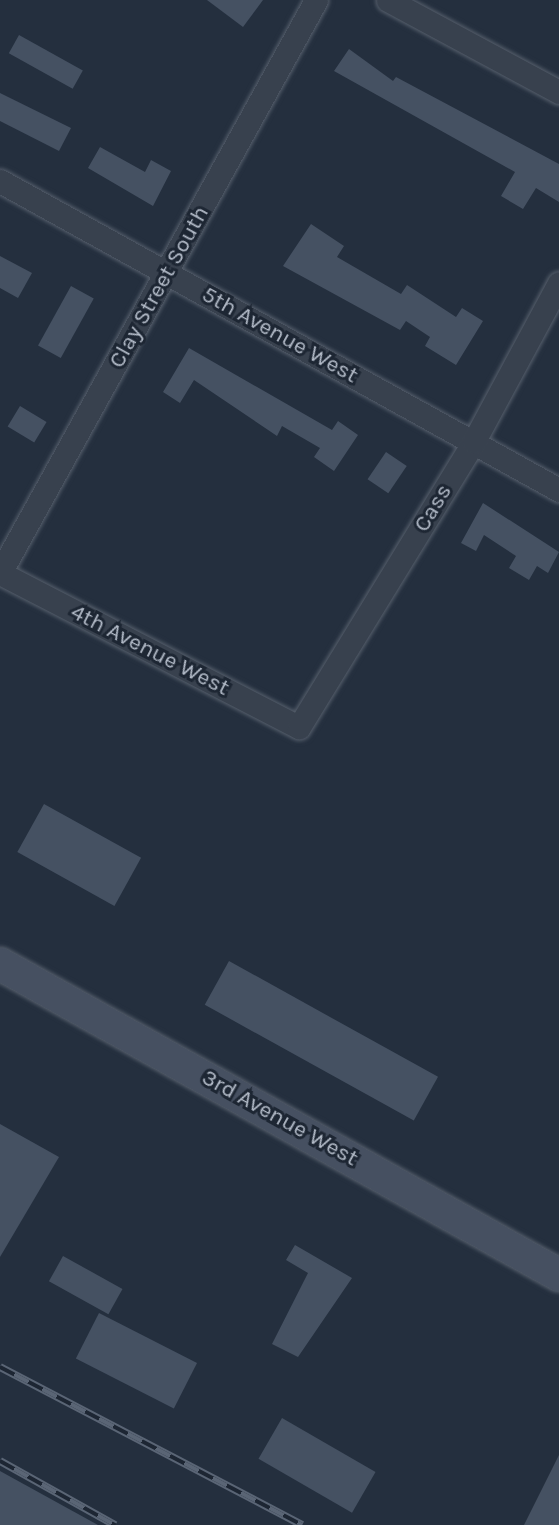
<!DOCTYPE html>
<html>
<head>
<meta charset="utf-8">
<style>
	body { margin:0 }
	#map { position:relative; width:559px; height:1525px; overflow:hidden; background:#242f3e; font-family:Karla,sans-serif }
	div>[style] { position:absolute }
	.building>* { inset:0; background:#455162; transform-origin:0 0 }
	.roads { filter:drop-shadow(0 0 2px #565f6c) drop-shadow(0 0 2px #565f6c) }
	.street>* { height:23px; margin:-11.5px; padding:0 11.5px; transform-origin:11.5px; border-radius:11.5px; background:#38414e }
	.secondary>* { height:32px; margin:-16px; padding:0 16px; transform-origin:16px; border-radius:16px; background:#465061 }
	.rail>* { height:8px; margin-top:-4px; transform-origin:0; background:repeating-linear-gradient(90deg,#1d2633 0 16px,#5a6575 0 32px); box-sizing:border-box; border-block:2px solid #5a6575 }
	span { translate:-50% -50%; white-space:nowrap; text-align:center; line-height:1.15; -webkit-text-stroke:6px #1d2633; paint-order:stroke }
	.street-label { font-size:23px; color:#b4bcc9 }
</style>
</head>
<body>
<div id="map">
	<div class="building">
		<div style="clip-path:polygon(207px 0,263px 0,243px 27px)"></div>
		<div style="left:19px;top:35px;width:73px;height:21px;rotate:29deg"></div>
		<div style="clip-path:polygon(349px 49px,393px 81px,396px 77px,559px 164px,559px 202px,536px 188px,523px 209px,501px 196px,515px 172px,334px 71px)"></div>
		<div style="clip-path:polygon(0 93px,71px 128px,59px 151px,0 121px)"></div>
		<div style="clip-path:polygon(100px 147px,145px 172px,151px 160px,171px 171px,153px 206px,88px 168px)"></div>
		<div style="clip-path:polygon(311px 224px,344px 246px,337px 257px,401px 294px,407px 285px,456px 317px,462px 308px,483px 321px,456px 365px,425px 346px,430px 337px,406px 321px,400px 330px,283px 266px)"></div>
		<div style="clip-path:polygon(0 256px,32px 273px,18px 298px,0 288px)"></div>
		<div style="left:71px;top:286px;width:26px;height:68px;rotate:29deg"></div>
		<div style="clip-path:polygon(189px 348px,332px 430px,338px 421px,358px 435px,334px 471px,314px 457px,320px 448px,282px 426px,277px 436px,194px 380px,180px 403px,163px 392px)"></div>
		<div style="left:20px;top:406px;width:31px;height:24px;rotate:31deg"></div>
		<div style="left:386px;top:452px;width:25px;height:33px;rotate:34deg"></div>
		<div style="clip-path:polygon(483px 503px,559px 552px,548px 573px,537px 566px,529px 580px,509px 568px,516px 556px,484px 535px,476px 551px,461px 543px)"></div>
		<div style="left:44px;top:804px;width:111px;height:55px;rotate:29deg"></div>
		<div style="left:229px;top:961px;width:239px;height:50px;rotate:29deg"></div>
		<div style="clip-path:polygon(0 1124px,59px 1157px,0 1257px)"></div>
		<div style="clip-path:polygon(295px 1245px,352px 1278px,298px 1357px,272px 1344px,308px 1273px,286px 1260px)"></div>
		<div style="left:63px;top:1256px;width:68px;height:29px;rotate:29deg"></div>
		<div style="left:99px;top:1313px;width:110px;height:51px;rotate:27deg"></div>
		<div style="left:282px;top:1418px;width:108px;height:47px;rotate:30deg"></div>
		<div style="clip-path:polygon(559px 1455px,559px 1525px,524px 1525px)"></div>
		<div style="clip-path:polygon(0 1471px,98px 1525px,0 1525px)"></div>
	</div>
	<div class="roads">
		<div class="street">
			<div style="left:388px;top:0;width:194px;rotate:28.3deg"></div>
			<div style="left:0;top:181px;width:639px;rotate:28.93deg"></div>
			<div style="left:0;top:573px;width:336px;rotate:27.3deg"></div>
			<div style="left:299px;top:727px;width:335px;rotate:-58.5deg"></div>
			<div style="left:474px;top:441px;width:179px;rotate:-61.7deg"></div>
			<div style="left:0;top:573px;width:654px;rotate:-61.12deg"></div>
		</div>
		<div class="secondary">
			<div style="left:0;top:964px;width:640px;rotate:29.09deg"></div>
		</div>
	</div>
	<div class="rail">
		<div style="left:0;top:1367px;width:341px;rotate:27.6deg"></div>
		<div style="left:0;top:1461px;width:132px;rotate:29.1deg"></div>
	</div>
	<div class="street-label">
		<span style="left:159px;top:287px;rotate:-61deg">Clay Street South</span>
		<span style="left:280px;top:335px;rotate:29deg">5th Avenue West</span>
		<span style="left:433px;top:508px;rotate:-59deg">Cass</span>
		<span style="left:150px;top:650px;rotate:27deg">4th Avenue West</span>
		<span style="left:280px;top:1118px;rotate:29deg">3rd Avenue West</span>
	</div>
</div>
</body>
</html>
